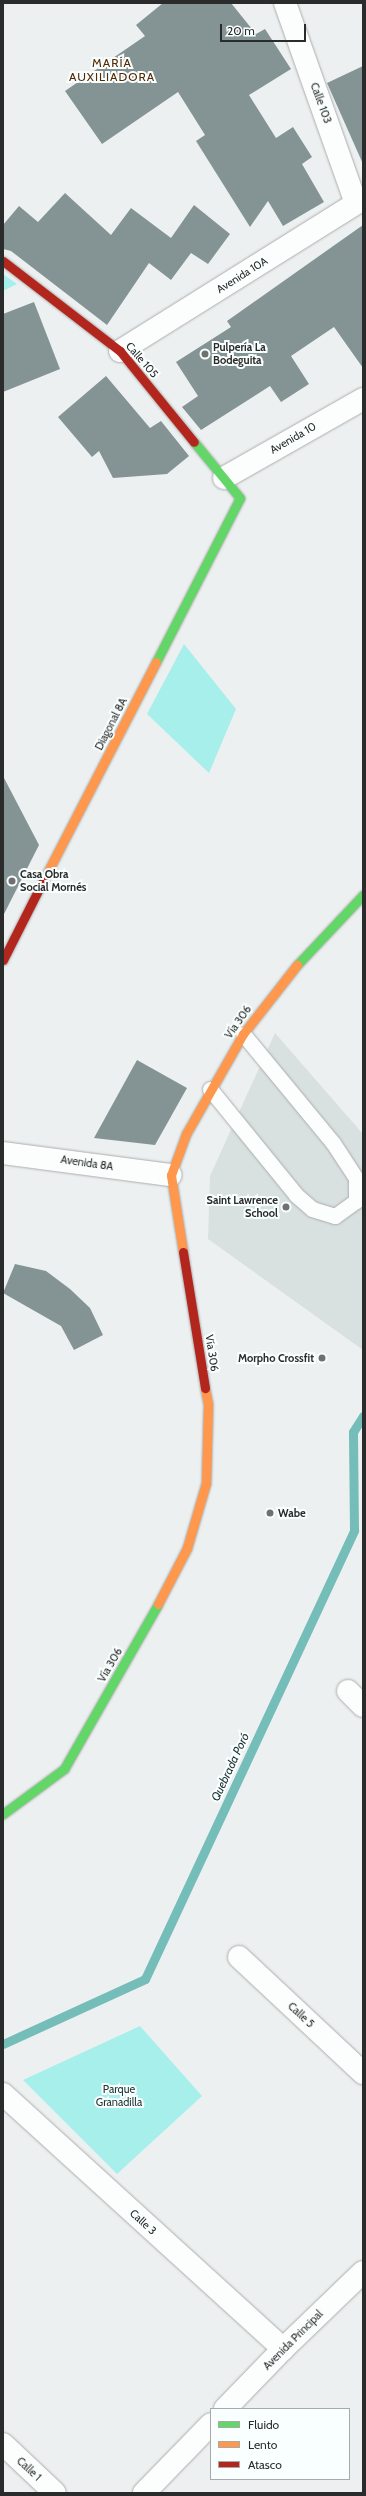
<!DOCTYPE html>
<html>
<head>
<meta charset="utf-8">
<style>
	body { margin:0 }
	#map { position:relative; width:366px; height:2496px; overflow:hidden; background:#edf0f0; font-family:Cabin,sans-serif }
	div>[style] { position:absolute }
	.built>* { inset:0; background:#d8e0e0 }
	.green>* { inset:0; background:#a6efeb }
	.stream>* { height:9px; margin:-4.5px; padding:0 4.5px; transform-origin:4.5px; border-radius:4.5px; background:#75bdb9 }
	.building>* { inset:0; background:#849494 }
	.roads { filter:drop-shadow(0 0 1px #acadad) drop-shadow(0 0 1px #acadad) }
	.lane>* { height:15px; margin:-7.5px; padding:0 7.5px; transform-origin:7.5px; border-radius:7.5px; background:#fcfdfd }
	.street>* { height:22px; margin:-11px; padding:0 11px; transform-origin:11px; border-radius:11px; background:#fcfdfd }
	.fast>* { height:9px; margin:-4.5px; padding:0 4.5px; transform-origin:4.5px; border-radius:4.5px; background:#63d668 }
	.slow>* { height:9px; margin:-4.5px; padding:0 4.5px; transform-origin:4.5px; border-radius:4.5px; background:#ff974d }
	.jam>* { height:9px; margin:-4.5px; padding:0 4.5px; transform-origin:4.5px; border-radius:4.5px; background:#b3261e }
	.dots>* { width:11px; height:11px; translate:-50% -50%; box-sizing:border-box; border:2px solid #f9fffe; border-radius:50% }
	span { translate:-50% -50%; white-space:nowrap; text-align:center; line-height:1.15; -webkit-text-stroke:4px #f9fffe; paint-order:stroke }
	.street-label { font-size:11px; color:#2a2c2b }
	.poi-label { font-size:11px; color:#2a2c2b; font-weight:700 }
	.left { translate:0 -50%; text-align:left }
	.right { translate:-100% -50%; text-align:right }
	.park-label { font-size:11px; color:#223937 }
	.neighbourhood-label { font-size:12px; color:#552903; letter-spacing:1px }
	.water-label { font-size:12px; color:#1b3230; font-style:italic }
	.frame { position:absolute; inset:0; border:4px solid #2a2c2b; pointer-events:none }
	.legend { position:absolute; left:210px; top:2408px; width:140px; height:72px; box-sizing:border-box; background:#f9fffe; border:1px solid #a6abaa; margin:0; padding:5px 7px; list-style:none; font-size:12px; color:#2a2c2b }
	.legend li { display:flex; align-items:center; gap:8px; height:20px }
	.legend b { width:20px; border:1px solid #a6abaa }
	.scale { position:absolute; left:220px; top:24px; width:86px; height:18px; box-sizing:border-box; border:2px solid #2a2c2b; border-top:0; padding-left:5px; font-size:12px; line-height:14px; white-space:nowrap; color:#2a2c2b; -webkit-text-stroke:3px #f9fffe; paint-order:stroke }
</style>
</head>
<body>
<div id="map">
	<div class="built">
		<div style="clip-path:polygon(275px 1033px,363px 1134px,363px 1350px,208px 1239px,210px 1176px)"></div>
	</div>
	<div class="green">
		<div style="clip-path:polygon(3px 274px,17px 284px,3px 291px)"></div>
		<div style="clip-path:polygon(184px 644px,236px 709px,209px 773px,147px 714px)"></div>
		<div style="clip-path:polygon(140px 2026px,202px 2096px,117px 2174px,23px 2080px)"></div>
	</div>
	<div class="stream">
		<div style="left:3px;top:2044px;width:156px;rotate:-24.6deg"></div>
		<div style="left:145px;top:1979px;width:495px;rotate:-65deg"></div>
		<div style="left:354px;top:1530px;width:98px;rotate:-90.6deg"></div>
		<div style="left:353px;top:1432px;width:19px;rotate:-58deg"></div>
	</div>
	<div class="building">
		<div style="clip-path:polygon(163px 3px,231px 3px,256px 34px,265px 29px,291px 69px,249px 95px,276px 138px,293px 127px,312px 157px,302px 164px,324px 202px,283px 226px,268px 201px,250px 227px,196px 141px,205px 135px,178px 92px,102px 144px,65px 91px,145px 36px,136px 25px)"></div>
		<div style="clip-path:polygon(363px 66px,363px 164px,327px 83px)"></div>
		<div style="clip-path:polygon(65px 193px,111px 235px,131px 208px,171px 238px,194px 205px,230px 234px,208px 264px,191px 253px,171px 280px,149px 263px,107px 325px,11px 251px,3px 249px,3px 225px,19px 206px,38px 222px)"></div>
		<div style="clip-path:polygon(363px 225px,363px 368px,334px 327px,291px 356px,309px 384px,281px 402px,270px 386px,201px 430px,182px 407px,198px 396px,176px 362px,231px 327px,227px 321px)"></div>
		<div style="clip-path:polygon(34px 302px,60px 369px,3px 392px,3px 314px)"></div>
		<div style="clip-path:polygon(106px 376px,150px 428px,161px 421px,189px 456px,167px 474px,113px 478px,99px 451px,92px 457px,58px 417px)"></div>
		<div style="clip-path:polygon(3px 776px,39px 845px,3px 916px)"></div>
		<div style="clip-path:polygon(137px 1060px,187px 1088px,155px 1145px,94px 1138px)"></div>
		<div style="clip-path:polygon(15px 1264px,46px 1271px,70px 1289px,90px 1308px,103px 1335px,74px 1350px,61px 1326px,3px 1293px)"></div>
	</div>
	<div class="roads">
		<div class="lane">
			<div style="left:210px;top:1089px;width:136px;rotate:50.9deg"></div>
			<div style="left:296px;top:1195px;width:21px;rotate:41deg"></div>
			<div style="left:312px;top:1209px;width:24px;rotate:17deg"></div>
			<div style="left:335px;top:1216px;width:26px;rotate:-36deg"></div>
			<div style="left:356px;top:1201px;width:23px;rotate:-90deg"></div>
			<div style="left:356px;top:1178px;width:42px;rotate:-123.3deg"></div>
			<div style="left:333px;top:1143px;width:141px;rotate:-129.5deg"></div>
		</div>
		<div class="street">
			<div style="left:285px;top:3px;width:212px;rotate:70.5deg"></div>
			<div style="left:120px;top:351px;width:287px;rotate:-32deg"></div>
			<div style="left:224px;top:478px;width:160px;rotate:-29.6deg"></div>
			<div style="left:3px;top:1153px;width:169px;rotate:7.5deg"></div>
			<div style="left:348px;top:1691px;width:21px;rotate:45deg"></div>
			<div style="left:239px;top:1957px;width:170px;rotate:43.1deg"></div>
			<div style="left:3px;top:2094px;width:379px;rotate:42.3deg"></div>
			<div style="left:225px;top:2409px;width:83px;rotate:-46deg"></div>
			<div style="left:283px;top:2349px;width:111px;rotate:-43.9deg"></div>
			<div style="left:3px;top:2444px;width:71px;rotate:43.3deg"></div>
			<div style="left:144px;top:2493px;width:96px;rotate:-45.8deg"></div>
		</div>
		<div class="fast">
			<div style="left:156px;top:662px;width:184px;rotate:-62.9deg"></div>
			<div style="left:240px;top:498px;width:72px;rotate:-129.4deg"></div>
			<div style="left:297px;top:965px;width:96px;rotate:-46.7deg"></div>
			<div style="left:3px;top:1814px;width:76px;rotate:-36.4deg"></div>
			<div style="left:64px;top:1769px;width:190px;rotate:-60.3deg"></div>
		</div>
		<div class="slow">
			<div style="left:44px;top:879px;width:244px;rotate:-62.7deg"></div>
			<div style="left:183px;top:1252px;width:78px;rotate:-98.9deg"></div>
			<div style="left:171px;top:1175px;width:44px;rotate:-69.9deg"></div>
			<div style="left:186px;top:1134px;width:115px;rotate:-60.3deg"></div>
			<div style="left:243px;top:1034px;width:88px;rotate:-52deg"></div>
			<div style="left:158px;top:1604px;width:63px;rotate:-62.6deg"></div>
			<div style="left:187px;top:1548px;width:68px;rotate:-73.7deg"></div>
			<div style="left:206px;top:1483px;width:79px;rotate:-88.5deg"></div>
			<div style="left:208px;top:1404px;width:16px;rotate:-101deg"></div>
		</div>
		<div class="jam">
			<div style="left:3px;top:261px;width:148px;rotate:37.6deg"></div>
			<div style="left:120px;top:351px;width:117px;rotate:50.9deg"></div>
			<div style="left:3px;top:960px;width:91px;rotate:-63.2deg"></div>
			<div style="left:183px;top:1252px;width:138px;rotate:80.8deg"></div>
		</div>
	</div>
	<div class="dots">
		<div style="left:205px;top:354px;background:#6e7170"></div>
		<div style="left:12px;top:881px;background:#6e7170"></div>
		<div style="left:286px;top:1207px;background:#6e7170"></div>
		<div style="left:322px;top:1358px;background:#6e7170"></div>
		<div style="left:270px;top:1513px;background:#6e7170"></div>
	</div>
	<div class="street-label">
		<span style="left:321px;top:103px;rotate:70deg">Calle 103</span>
		<span style="left:242px;top:275px;rotate:-32deg">Avenida 10A</span>
		<span style="left:142px;top:360px;rotate:49deg">Calle 105</span>
		<span style="left:293px;top:438px;rotate:-30deg">Avenida 10</span>
		<span style="left:111px;top:724px;rotate:-63deg">Diagonal 8A</span>
		<span style="left:238px;top:1022px;rotate:-55deg">Vía 306</span>
		<span style="left:87px;top:1163px;rotate:8deg">Avenida 8A</span>
		<span style="left:212px;top:1353px;rotate:81deg">Vía 306</span>
		<span style="left:110px;top:1665px;rotate:-60deg">Vía 306</span>
		<span style="left:301px;top:2015px;rotate:43deg">Calle 5</span>
		<span style="left:143px;top:2222px;rotate:42deg">Calle 3</span>
		<span style="left:293px;top:2340px;rotate:-45deg">Avenida Principal</span>
		<span style="left:29px;top:2469px;rotate:43deg">Calle 1</span>
	</div>
	<div class="poi-label">
		<span class="left" style="left:213px;top:354px">Pulpería La<br>Bodeguita</span>
		<span class="left" style="left:20px;top:881px">Casa Obra<br>Social Mornés</span>
		<span class="right" style="left:278px;top:1207px">Saint Lawrence<br>School</span>
		<span class="right" style="left:314px;top:1358px">Morpho Crossfit</span>
		<span class="left" style="left:278px;top:1513px">Wabe</span>
	</div>
	<div class="park-label">
		<span style="left:119px;top:2096px">Parque<br>Granadilla</span>
	</div>
	<div class="neighbourhood-label">
		<span style="left:112px;top:70px">MARÍA<br>AUXILIADORA</span>
	</div>
	<div class="water-label">
		<span style="left:230px;top:1767px;rotate:-65deg">Quebrada Poró</span>
	</div>
	<div class="frame"></div>
	<ul class="legend">
	<li><b style="height:5px;background:#63d668"></b>Fluido</li>
	<li><b style="height:5px;background:#ff974d"></b>Lento</li>
	<li><b style="height:5px;background:#b3261e"></b>Atasco</li>
	</ul>
	<div class="scale">20 m</div>
</div>
</body>
</html>
